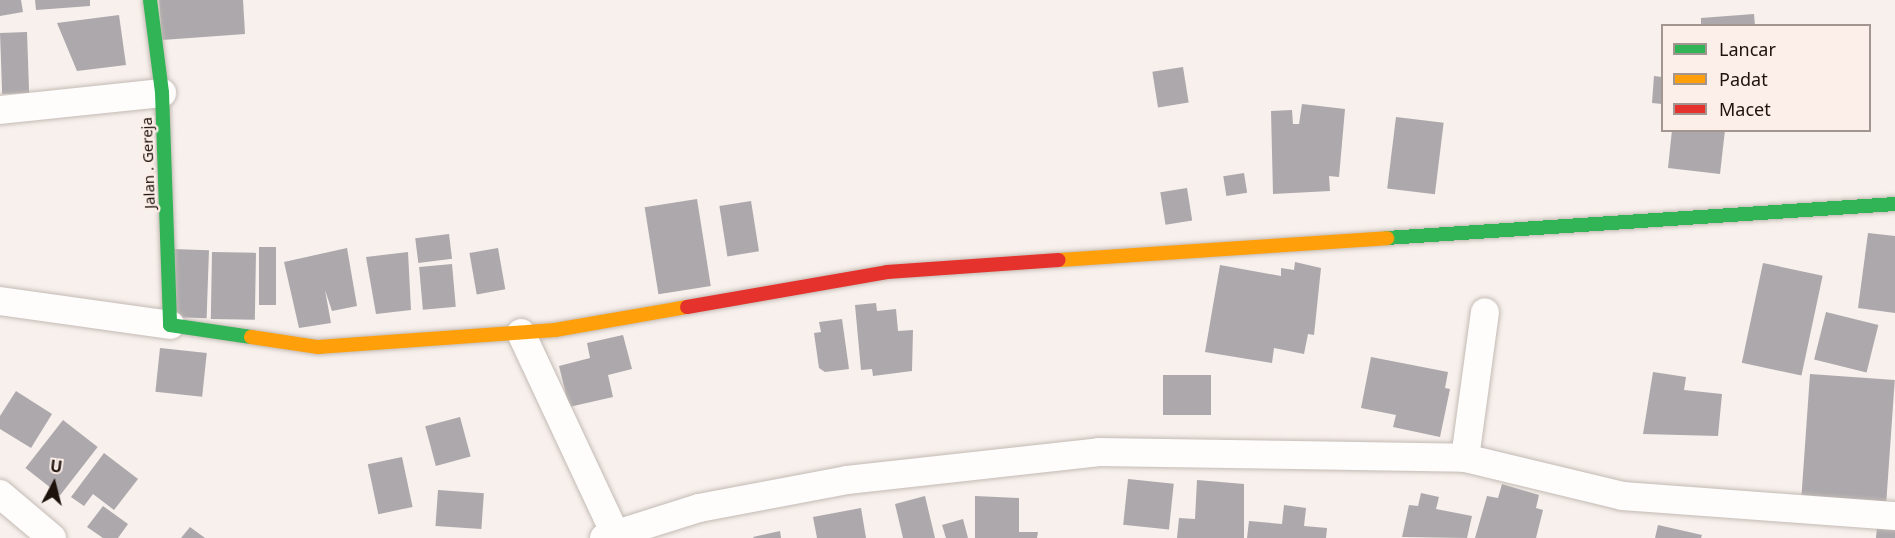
<!DOCTYPE html>
<html>
<head>
<meta charset="utf-8">
<style>
	body { margin:0 }
	#map { position:relative; width:1895px; height:538px; overflow:hidden; background:#f7f0ec; font-family:"Noto Sans",sans-serif }
	div>[style] { position:absolute }
	.building>* { inset:0; background:#aca8ac; transform-origin:0 0 }
	.roads { filter:drop-shadow(0 0 2px #c3bab4) drop-shadow(0 0 2px #c3bab4) }
	.street>* { height:28px; margin:-14px; padding:0 14px; transform-origin:14px; border-radius:14px; background:#fefdfc }
	.fast>* { height:14px; margin:-7px; padding:0 7px; transform-origin:7px; border-radius:7px; background:#30b455 }
	.slow>* { height:14px; margin:-7px; padding:0 7px; transform-origin:7px; border-radius:7px; background:#ff9f0a }
	.jam>* { height:14px; margin:-7px; padding:0 7px; transform-origin:7px; border-radius:7px; background:#e5322d }
	span { translate:-50% -50%; white-space:nowrap; text-align:center; line-height:1.15; -webkit-text-stroke:4.5px #fceee8; paint-order:stroke }
	.street-label { font-size:15px; color:#1e120c }
	.legend { position:absolute; left:1661px; top:24px; width:210px; height:108px; box-sizing:border-box; background:#fceee8; border:2px solid #a39690; margin:0; padding:8px 10px; list-style:none; font-size:18px; color:#1e120c }
	.legend li { display:flex; align-items:center; gap:12px; height:30px }
	.legend b { width:30px; border:2px solid #a39690 }
	.north { position:absolute; left:24px; top:454px; width:60px; height:60px; -webkit-text-stroke:4px #fceee8; paint-order:stroke; rotate:7deg; font-size:16px; font-weight:700; line-height:24px; text-align:center; color:#1e120c }
	.north::after { content:''; display:block; margin:auto; width:21px; height:27px; background:#1e120c; clip-path:polygon(50% 0,100% 100%,50% 72%,0 100%) }
</style>
</head>
<body>
<div id="map">
	<div class="building">
		<div style="clip-path:polygon(0 0,21px 0,23px 12px,0 16px)"></div>
		<div style="clip-path:polygon(35px 0,90px 0,90px 6px,36px 10px)"></div>
		<div style="clip-path:polygon(159px 0,243px 0,245px 34px,162px 40px)"></div>
		<div style="clip-path:polygon(1754px 14px,1755px 26px,1701px 26px,1701px 18px)"></div>
		<div style="clip-path:polygon(119px 15px,126px 65px,77px 71px,57px 23px)"></div>
		<div style="left:27px;top:32px;width:61px;height:27px;rotate:88deg"></div>
		<div style="left:1183px;top:67px;width:36px;height:31px;rotate:81deg"></div>
		<div style="clip-path:polygon(1654px 76px,1662px 77px,1662px 104px,1652px 103px)"></div>
		<div style="clip-path:polygon(1302px 104px,1345px 109px,1339px 177px,1329px 176px,1330px 191px,1273px 194px,1271px 111px,1292px 110px,1293px 124px,1299px 124px)"></div>
		<div style="left:1396px;top:117px;width:48px;height:72px;rotate:7deg"></div>
		<div style="clip-path:polygon(1672px 130px,1725px 130px,1720px 174px,1668px 168px)"></div>
		<div style="left:1244px;top:173px;width:20px;height:21px;rotate:81deg"></div>
		<div style="left:1187px;top:188px;width:33px;height:27px;rotate:81deg"></div>
		<div style="left:697px;top:199px;width:88px;height:53px;rotate:81deg"></div>
		<div style="left:751px;top:201px;width:51px;height:32px;rotate:81deg"></div>
		<div style="clip-path:polygon(1868px 233px,1895px 236px,1895px 313px,1858px 308px)"></div>
		<div style="left:449px;top:234px;width:25px;height:34px;rotate:83deg"></div>
		<div style="left:259px;top:247px;width:17px;height:58px"></div>
		<div style="clip-path:polygon(347px 248px,357px 306px,332px 311px,325px 290px,331px 323px,299px 328px,284px 262px)"></div>
		<div style="left:498px;top:248px;width:42px;height:29px;rotate:80deg"></div>
		<div style="left:172px;top:249px;width:37px;height:68px;rotate:2deg"></div>
		<div style="left:212px;top:252px;width:44px;height:67px;rotate:1deg"></div>
		<div style="clip-path:polygon(408px 252px,411px 310px,376px 314px,366px 257px)"></div>
		<div style="clip-path:polygon(1295px 262px,1321px 268px,1314px 335px,1308px 334px,1304px 354px,1274px 348px,1272px 363px,1205px 352px,1220px 265px,1281px 276px,1281px 268px,1294px 270px)"></div>
		<div style="left:1763px;top:263px;width:61px;height:102px;rotate:12deg"></div>
		<div style="left:452px;top:264px;width:43px;height:33px;rotate:85deg"></div>
		<div style="clip-path:polygon(876px 303px,877px 311px,896px 309px,898px 331px,913px 330px,912px 371px,873px 376px,872px 369px,861px 370px,855px 305px)"></div>
		<div style="left:1826px;top:312px;width:54px;height:49px;rotate:14deg"></div>
		<div style="clip-path:polygon(842px 319px,849px 369px,825px 372px,819px 368px,814px 333px,821px 332px,819px 322px)"></div>
		<div style="clip-path:polygon(623px 335px,632px 369px,608px 375px,613px 397px,569px 407px,559px 366px,590px 358px,587px 343px)"></div>
		<div style="left:160px;top:348px;width:47px;height:44px;rotate:6deg"></div>
		<div style="clip-path:polygon(1371px 357px,1448px 372px,1445px 388px,1450px 389px,1440px 437px,1393px 427px,1396px 415px,1361px 408px)"></div>
		<div style="clip-path:polygon(1653px 372px,1686px 377px,1684px 390px,1722px 394px,1718px 436px,1643px 434px)"></div>
		<div style="left:1810px;top:374px;width:85px;height:125px;rotate:4deg"></div>
		<div style="left:1163px;top:375px;width:48px;height:40px"></div>
		<div style="clip-path:polygon(16px 391px,52px 414px,31px 448px,0 429px,0 416px)"></div>
		<div style="left:460px;top:417px;width:41px;height:36px;rotate:75deg"></div>
		<div style="left:63px;top:420px;width:44px;height:61px;rotate:38deg"></div>
		<div style="clip-path:polygon(104px 453px,138px 479px,114px 510px,93px 494px,84px 506px,71px 497px)"></div>
		<div style="left:402px;top:457px;width:51px;height:35px;rotate:78deg"></div>
		<div style="left:1128px;top:479px;width:46px;height:46px;rotate:6deg"></div>
		<div style="clip-path:polygon(1197px 480px,1244px 484px,1244px 538px,1177px 538px,1179px 518px,1195px 519px)"></div>
		<div style="clip-path:polygon(1502px 484px,1539px 495px,1536px 508px,1543px 510px,1536px 538px,1475px 538px,1487px 496px,1498px 498px)"></div>
		<div style="left:438px;top:490px;width:46px;height:36px;rotate:4deg"></div>
		<div style="clip-path:polygon(1421px 493px,1439px 497px,1436px 509px,1472px 516px,1467px 538px,1402px 537px,1409px 505px,1418px 506px)"></div>
		<div style="clip-path:polygon(925px 496px,935px 538px,903px 538px,895px 504px)"></div>
		<div style="clip-path:polygon(975px 496px,1019px 498px,1019px 532px,1038px 532px,1037px 538px,975px 538px)"></div>
		<div style="clip-path:polygon(1284px 505px,1306px 508px,1304px 526px,1327px 528px,1326px 538px,1247px 538px,1249px 521px,1282px 524px)"></div>
		<div style="clip-path:polygon(103px 506px,128px 524px,118px 538px,103px 538px,87px 527px)"></div>
		<div style="clip-path:polygon(861px 508px,866px 538px,817px 538px,813px 517px)"></div>
		<div style="clip-path:polygon(963px 519px,968px 538px,946px 538px,942px 525px)"></div>
		<div style="clip-path:polygon(1658px 525px,1702px 535px,1701px 538px,1655px 538px)"></div>
		<div style="clip-path:polygon(190px 527px,205px 538px,181px 538px)"></div>
		<div style="clip-path:polygon(1877px 527px,1895px 529px,1895px 538px,1876px 538px)"></div>
		<div style="clip-path:polygon(780px 531px,781px 538px,754px 538px,753px 537px)"></div>
	</div>
	<div class="roads">
		<div class="street">
			<div style="left:0;top:110px;width:163px;rotate:-6deg"></div>
			<div style="left:0;top:301px;width:172px;rotate:8deg"></div>
			<div style="left:521px;top:333px;width:222px;rotate:64.9deg"></div>
			<div style="left:1465px;top:458px;width:147px;rotate:-82.2deg"></div>
			<div style="left:0;top:494px;width:68px;rotate:40.2deg"></div>
			<div style="left:604px;top:538px;width:100px;rotate:-17.5deg"></div>
			<div style="left:699px;top:508px;width:151px;rotate:-10.7deg"></div>
			<div style="left:847px;top:480px;width:254px;rotate:-6.3deg"></div>
			<div style="left:1099px;top:452px;width:366px;rotate:0.9deg"></div>
			<div style="left:1465px;top:458px;width:163px;rotate:13.5deg"></div>
			<div style="left:1623px;top:496px;width:273px;rotate:4.2deg"></div>
		</div>
		<div class="fast">
			<div style="left:150px;top:0;width:94px;rotate:82.6deg"></div>
			<div style="left:162px;top:93px;width:232px;rotate:88deg"></div>
			<div style="left:170px;top:325px;width:82px;rotate:8.4deg"></div>
			<div style="left:1387px;top:238px;width:509px;rotate:-3.83deg"></div>
		</div>
		<div class="slow">
			<div style="left:1059px;top:260px;width:329px;rotate:-3.8deg"></div>
			<div style="left:251px;top:337px;width:68px;rotate:8.5deg"></div>
			<div style="left:318px;top:347px;width:238px;rotate:-4.1deg"></div>
			<div style="left:555px;top:330px;width:134px;rotate:-9.9deg"></div>
		</div>
		<div class="jam">
			<div style="left:687px;top:307px;width:203px;rotate:-9.9deg"></div>
			<div style="left:887px;top:272px;width:172px;rotate:-4deg"></div>
		</div>
	</div>
	<div class="street-label">
		<span style="left:148px;top:163px;rotate:-92deg">Jalan . Gereja</span>
	</div>
	<ul class="legend">
	<li><b style="height:8px;background:#30b455"></b>Lancar</li>
	<li><b style="height:8px;background:#ff9f0a"></b>Padat</li>
	<li><b style="height:8px;background:#e5322d"></b>Macet</li>
	</ul>
	<div class="north">U</div>
</div>
</body>
</html>
